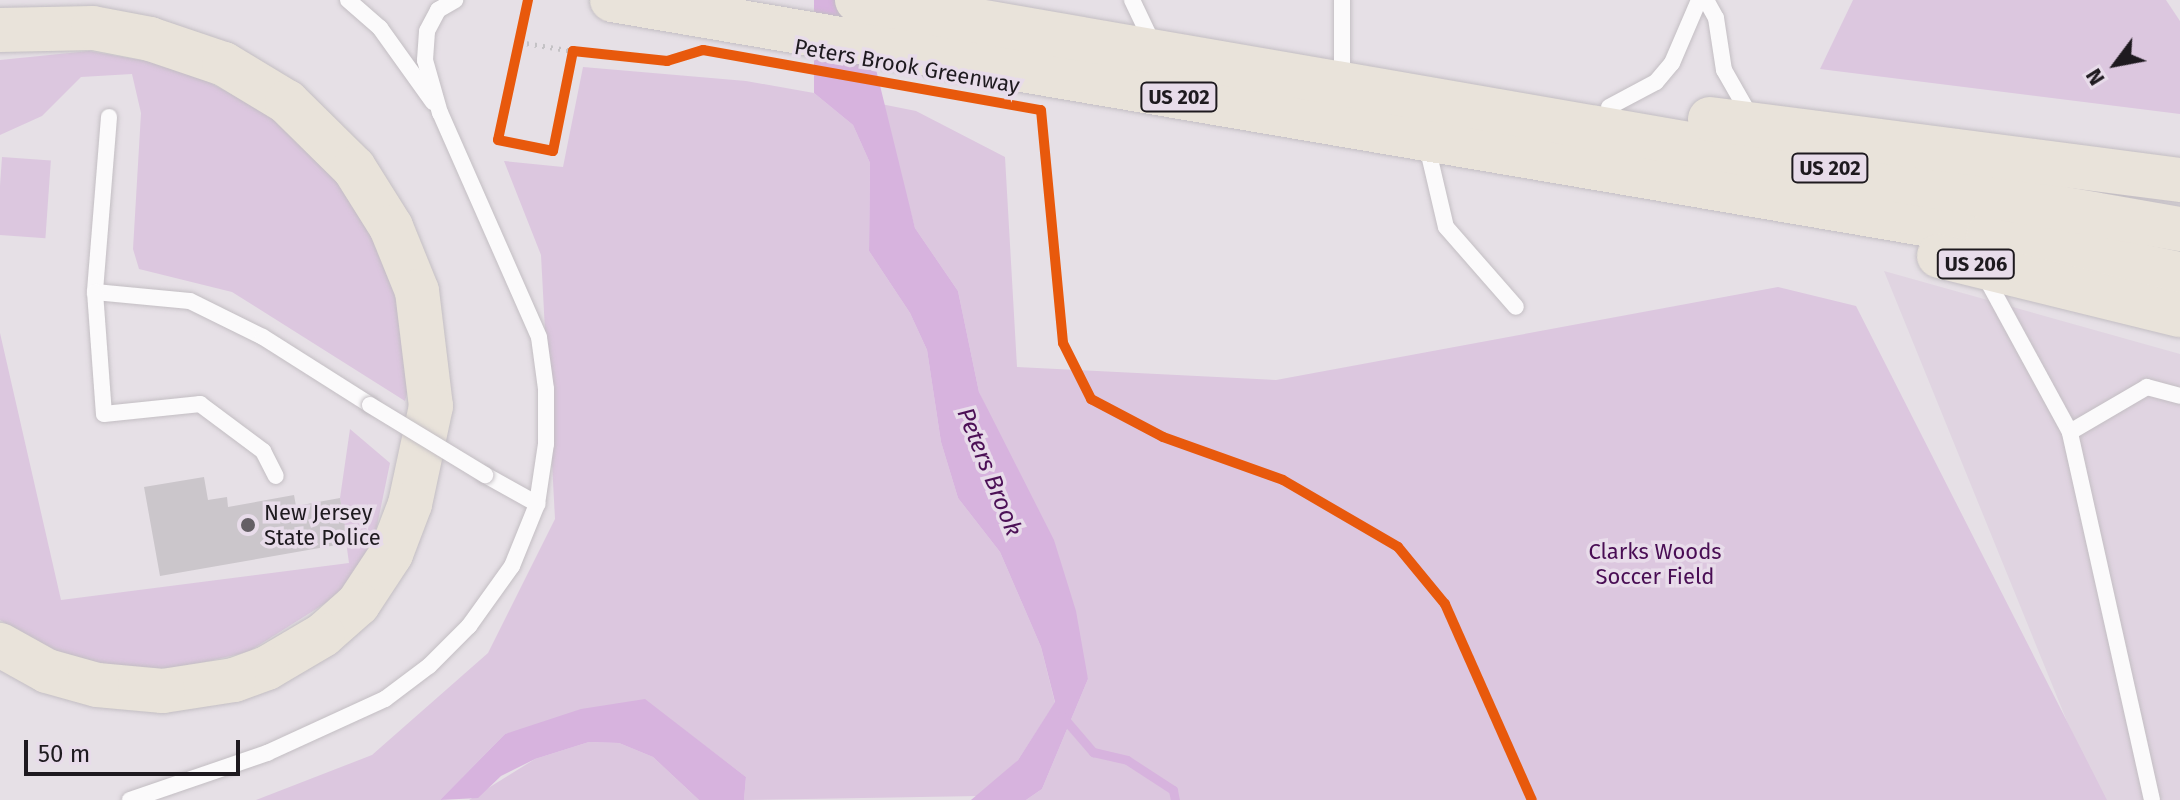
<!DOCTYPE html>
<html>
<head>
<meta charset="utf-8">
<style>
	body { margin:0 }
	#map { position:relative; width:2180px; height:800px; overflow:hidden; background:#e6e0e6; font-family:"Fira Sans",sans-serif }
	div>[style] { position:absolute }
	.built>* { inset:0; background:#e0d4e1 }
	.green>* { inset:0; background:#dcc7df; transform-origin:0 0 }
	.water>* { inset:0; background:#d7b3de }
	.stream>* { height:9px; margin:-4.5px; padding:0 4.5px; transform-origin:4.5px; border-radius:4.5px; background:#d7b3de }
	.building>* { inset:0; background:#cbc6cb }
	.path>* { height:5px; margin-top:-2.5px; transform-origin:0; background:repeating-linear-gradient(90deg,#c4c2c5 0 2px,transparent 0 8px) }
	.roads { filter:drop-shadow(0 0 2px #c3bec3) drop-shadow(0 0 2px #c3bec3) }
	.lane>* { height:16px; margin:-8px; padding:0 8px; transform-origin:8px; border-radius:8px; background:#fbfafb }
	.highway>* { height:44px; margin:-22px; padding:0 22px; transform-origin:22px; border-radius:22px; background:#e9e3da }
	.bridges { filter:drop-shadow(0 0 2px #c3bec3) drop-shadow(0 0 2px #c3bec3) }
	.lane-bridge>* { height:16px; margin:-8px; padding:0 8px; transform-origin:8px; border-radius:8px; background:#fbfafb }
	.cycleway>* { height:10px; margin:-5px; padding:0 5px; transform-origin:5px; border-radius:5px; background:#e8590c }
	.dots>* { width:22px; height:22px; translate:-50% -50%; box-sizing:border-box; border:4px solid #e8dcea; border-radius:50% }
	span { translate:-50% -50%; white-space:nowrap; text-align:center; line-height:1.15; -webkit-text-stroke:7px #e8dcea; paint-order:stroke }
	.shield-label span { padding:2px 6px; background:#e8dcea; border:2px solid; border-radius:6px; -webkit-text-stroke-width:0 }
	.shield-label { font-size:20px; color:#1e1a1f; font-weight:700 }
	.street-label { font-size:22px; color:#1e1a1f }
	.poi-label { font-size:22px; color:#1e1a1f }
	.left { translate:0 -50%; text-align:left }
	.park-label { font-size:22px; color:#490d54 }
	.water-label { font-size:24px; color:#4c1056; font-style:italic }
	.north { position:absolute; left:2076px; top:24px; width:80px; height:80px; -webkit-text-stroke:6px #e8dcea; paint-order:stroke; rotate:238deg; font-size:22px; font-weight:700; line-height:32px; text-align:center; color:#1e1a1f }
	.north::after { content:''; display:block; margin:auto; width:28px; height:36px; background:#1e1a1f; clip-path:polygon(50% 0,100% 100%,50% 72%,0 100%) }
	.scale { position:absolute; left:24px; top:740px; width:216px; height:36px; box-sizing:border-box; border:4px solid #1e1a1f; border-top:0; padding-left:10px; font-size:24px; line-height:28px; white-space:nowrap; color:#1e1a1f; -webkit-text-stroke:6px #e8dcea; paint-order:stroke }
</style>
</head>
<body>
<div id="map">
	<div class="built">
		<div style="clip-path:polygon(1884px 271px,2180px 354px,2180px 800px,2099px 800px)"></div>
	</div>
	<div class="green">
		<div style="clip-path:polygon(1853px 0,2166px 0,2180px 21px,2180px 114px,1820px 69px)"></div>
		<div style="clip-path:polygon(89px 51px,180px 67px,288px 124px,340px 179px,381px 238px,414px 370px,405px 401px,232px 292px,139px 269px,133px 249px,141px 113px,132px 74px,81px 77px,42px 116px,0 135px,0 60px)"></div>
		<div style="clip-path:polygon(583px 67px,746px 81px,814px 93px,853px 125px,870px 163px,869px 251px,910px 313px,927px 350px,941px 442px,958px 498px,1000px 552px,1041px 647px,1055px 703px,1018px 760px,979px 796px,744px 800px,746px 777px,645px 700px,505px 734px,440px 800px,256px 800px,372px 755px,488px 653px,555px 519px,541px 255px,504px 161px,563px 167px)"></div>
		<div style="clip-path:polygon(881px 104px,916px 111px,1005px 157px,1017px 367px,1276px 380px,1778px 287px,1856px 306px,2107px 800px,1026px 800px,1042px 789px,1088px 679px,1008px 456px,979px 392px,958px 291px,915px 228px)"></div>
		<div style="left:2px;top:157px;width:49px;height:78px;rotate:4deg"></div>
		<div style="clip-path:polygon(0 333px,61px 600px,349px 563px,340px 498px,350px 429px,390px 463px,371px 555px,351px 587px,248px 652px,157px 673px,57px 655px,0 620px)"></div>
		<div style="clip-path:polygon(589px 742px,619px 743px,653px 757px,699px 800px,469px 800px,535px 759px)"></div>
	</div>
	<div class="water">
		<div style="clip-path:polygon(814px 0,859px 0,915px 228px,958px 291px,979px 392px,1054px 540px,1076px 611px,1088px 679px,1042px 789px,1026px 800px,971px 800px,1018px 760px,1055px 702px,1041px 647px,1000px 552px,958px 498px,941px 442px,927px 350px,910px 313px,869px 251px,870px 163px,853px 125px,814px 93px)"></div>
		<div style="clip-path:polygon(645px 699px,746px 777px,744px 800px,699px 800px,653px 757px,619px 743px,589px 742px,535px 759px,501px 776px,478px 798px,440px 800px,505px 734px,581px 709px)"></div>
	</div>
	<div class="stream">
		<div style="left:1062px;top:716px;width:48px;rotate:49.3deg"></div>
		<div style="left:1093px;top:752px;width:35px;rotate:13deg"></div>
		<div style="left:1127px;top:760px;width:55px;rotate:33.1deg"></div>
		<div style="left:1173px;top:790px;width:10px;rotate:79deg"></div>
	</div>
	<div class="building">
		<div style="clip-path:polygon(204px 477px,208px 500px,227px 497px,228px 507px,294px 495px,296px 506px,340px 498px,348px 543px,160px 576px,144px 487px)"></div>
	</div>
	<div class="path">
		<div style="left:519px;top:42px;width:55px;rotate:9.5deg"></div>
	</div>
	<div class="roads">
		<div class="lane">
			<div style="left:348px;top:0;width:43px;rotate:41.2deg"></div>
			<div style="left:380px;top:28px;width:91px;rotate:54.4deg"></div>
			<div style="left:1132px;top:0;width:49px;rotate:64.5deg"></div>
			<div style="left:1342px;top:0;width:82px;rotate:90deg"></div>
			<div style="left:1706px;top:0;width:21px;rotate:61deg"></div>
			<div style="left:1716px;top:18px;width:53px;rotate:81.3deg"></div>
			<div style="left:1724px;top:70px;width:56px;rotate:60.3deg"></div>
			<div style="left:1609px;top:107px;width:53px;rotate:-28deg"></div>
			<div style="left:1656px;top:82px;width:25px;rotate:-50deg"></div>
			<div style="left:1672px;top:63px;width:69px;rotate:-66.8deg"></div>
			<div style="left:109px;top:117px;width:176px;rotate:94.6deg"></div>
			<div style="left:95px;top:292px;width:95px;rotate:5.4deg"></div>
			<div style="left:190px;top:301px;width:81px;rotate:26.3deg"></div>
			<div style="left:263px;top:337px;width:127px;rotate:32.4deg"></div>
			<div style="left:1426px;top:142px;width:87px;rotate:76.8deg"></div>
			<div style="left:1446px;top:227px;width:106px;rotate:48.8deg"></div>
			<div style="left:1986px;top:278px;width:175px;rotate:61.4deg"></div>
			<div style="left:95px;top:292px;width:122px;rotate:85.8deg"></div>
			<div style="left:104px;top:414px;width:97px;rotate:-5.9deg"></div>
			<div style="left:200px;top:404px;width:79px;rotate:36.7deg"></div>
			<div style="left:263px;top:451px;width:28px;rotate:63deg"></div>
			<div style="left:485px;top:475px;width:60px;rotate:29.1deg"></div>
			<div style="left:130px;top:800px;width:145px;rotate:-18.9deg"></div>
			<div style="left:267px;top:753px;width:130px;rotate:-24.6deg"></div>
			<div style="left:385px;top:699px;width:55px;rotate:-36.9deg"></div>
			<div style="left:429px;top:666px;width:57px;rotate:-45deg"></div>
			<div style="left:469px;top:626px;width:74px;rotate:-54.4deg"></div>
			<div style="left:512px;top:566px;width:67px;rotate:-68deg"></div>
			<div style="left:537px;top:504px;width:61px;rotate:-81.5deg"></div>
			<div style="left:546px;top:444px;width:55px;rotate:-90deg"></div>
			<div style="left:546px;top:389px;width:52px;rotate:-97.7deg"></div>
			<div style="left:539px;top:337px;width:245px;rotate:-113.8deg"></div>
			<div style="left:440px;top:113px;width:55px;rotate:-105.8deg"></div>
			<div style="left:425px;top:60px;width:29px;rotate:-86deg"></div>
			<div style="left:427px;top:31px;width:24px;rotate:-62deg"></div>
			<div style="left:438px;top:10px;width:20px;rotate:-30deg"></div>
			<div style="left:2152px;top:800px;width:377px;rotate:-102.6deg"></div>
			<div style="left:2070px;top:432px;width:89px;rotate:-30.3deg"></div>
			<div style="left:2147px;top:387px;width:34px;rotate:15deg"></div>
		</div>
		<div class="highway">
			<div style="left:612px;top:0;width:1396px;rotate:9.69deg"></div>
			<div style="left:1988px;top:235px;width:196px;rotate:11.5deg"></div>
			<div style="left:857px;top:0;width:1343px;rotate:9.82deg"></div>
			<div style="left:0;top:30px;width:93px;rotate:-1.2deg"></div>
			<div style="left:93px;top:28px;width:58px;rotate:10.9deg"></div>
			<div style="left:150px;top:39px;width:78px;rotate:18.7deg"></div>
			<div style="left:224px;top:64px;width:74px;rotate:31.1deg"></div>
			<div style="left:287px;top:102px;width:94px;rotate:44.6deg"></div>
			<div style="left:354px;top:168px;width:70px;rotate:57.9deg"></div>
			<div style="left:391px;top:227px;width:69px;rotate:67.9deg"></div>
			<div style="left:417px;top:291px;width:116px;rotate:83.1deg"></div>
			<div style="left:431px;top:406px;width:100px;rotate:102.1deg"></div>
			<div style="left:410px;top:504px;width:53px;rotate:110.8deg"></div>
			<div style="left:391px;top:554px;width:60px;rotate:123.4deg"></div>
			<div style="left:358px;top:604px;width:47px;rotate:138.5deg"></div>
			<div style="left:323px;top:635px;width:65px;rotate:149.5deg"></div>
			<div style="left:267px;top:668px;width:35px;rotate:160deg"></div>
			<div style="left:234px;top:680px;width:72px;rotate:171.2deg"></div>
			<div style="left:163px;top:691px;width:66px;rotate:-174.8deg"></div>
			<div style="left:97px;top:685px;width:52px;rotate:-164.4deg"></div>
			<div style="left:47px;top:671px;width:54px;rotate:-151deg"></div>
			<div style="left:1710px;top:119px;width:474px;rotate:7.4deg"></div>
			<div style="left:1939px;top:256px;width:248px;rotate:13.8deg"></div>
		</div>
	</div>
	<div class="bridges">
		<div class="lane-bridge">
			<div style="left:370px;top:405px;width:135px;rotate:31.3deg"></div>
		</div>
	</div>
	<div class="cycleway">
		<div style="left:528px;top:0;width:143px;rotate:102.1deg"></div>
		<div style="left:498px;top:140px;width:56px;rotate:11.3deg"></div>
		<div style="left:553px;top:151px;width:102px;rotate:-78.7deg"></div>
		<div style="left:573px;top:51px;width:95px;rotate:6.1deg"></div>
		<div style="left:667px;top:61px;width:38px;rotate:-17deg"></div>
		<div style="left:703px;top:50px;width:343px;rotate:10.1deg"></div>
		<div style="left:1041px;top:110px;width:234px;rotate:84.6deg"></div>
		<div style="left:1063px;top:343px;width:63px;rotate:63.4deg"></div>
		<div style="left:1091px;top:399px;width:81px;rotate:27.8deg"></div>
		<div style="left:1163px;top:437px;width:127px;rotate:19.7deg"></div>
		<div style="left:1283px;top:480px;width:133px;rotate:30.2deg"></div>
		<div style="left:1398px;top:547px;width:74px;rotate:50.5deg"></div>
		<div style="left:1445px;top:604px;width:214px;rotate:66.1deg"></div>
	</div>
	<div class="dots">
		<div style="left:248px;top:525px;background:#645f65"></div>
	</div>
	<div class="shield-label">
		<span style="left:1179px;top:97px">US 202</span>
		<span style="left:1830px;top:168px">US 202</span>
		<span style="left:1976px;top:264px">US 206</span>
	</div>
	<div class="street-label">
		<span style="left:907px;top:66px;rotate:10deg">Peters Brook Greenway</span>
	</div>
	<div class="poi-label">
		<span class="left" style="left:264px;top:525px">New Jersey<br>State Police</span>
	</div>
	<div class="park-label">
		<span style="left:1655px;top:564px">Clarks Woods<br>Soccer Field</span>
	</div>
	<div class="water-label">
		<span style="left:989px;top:472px;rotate:68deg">Peters Brook</span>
	</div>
	<div class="north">N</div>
	<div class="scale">50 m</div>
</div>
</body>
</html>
